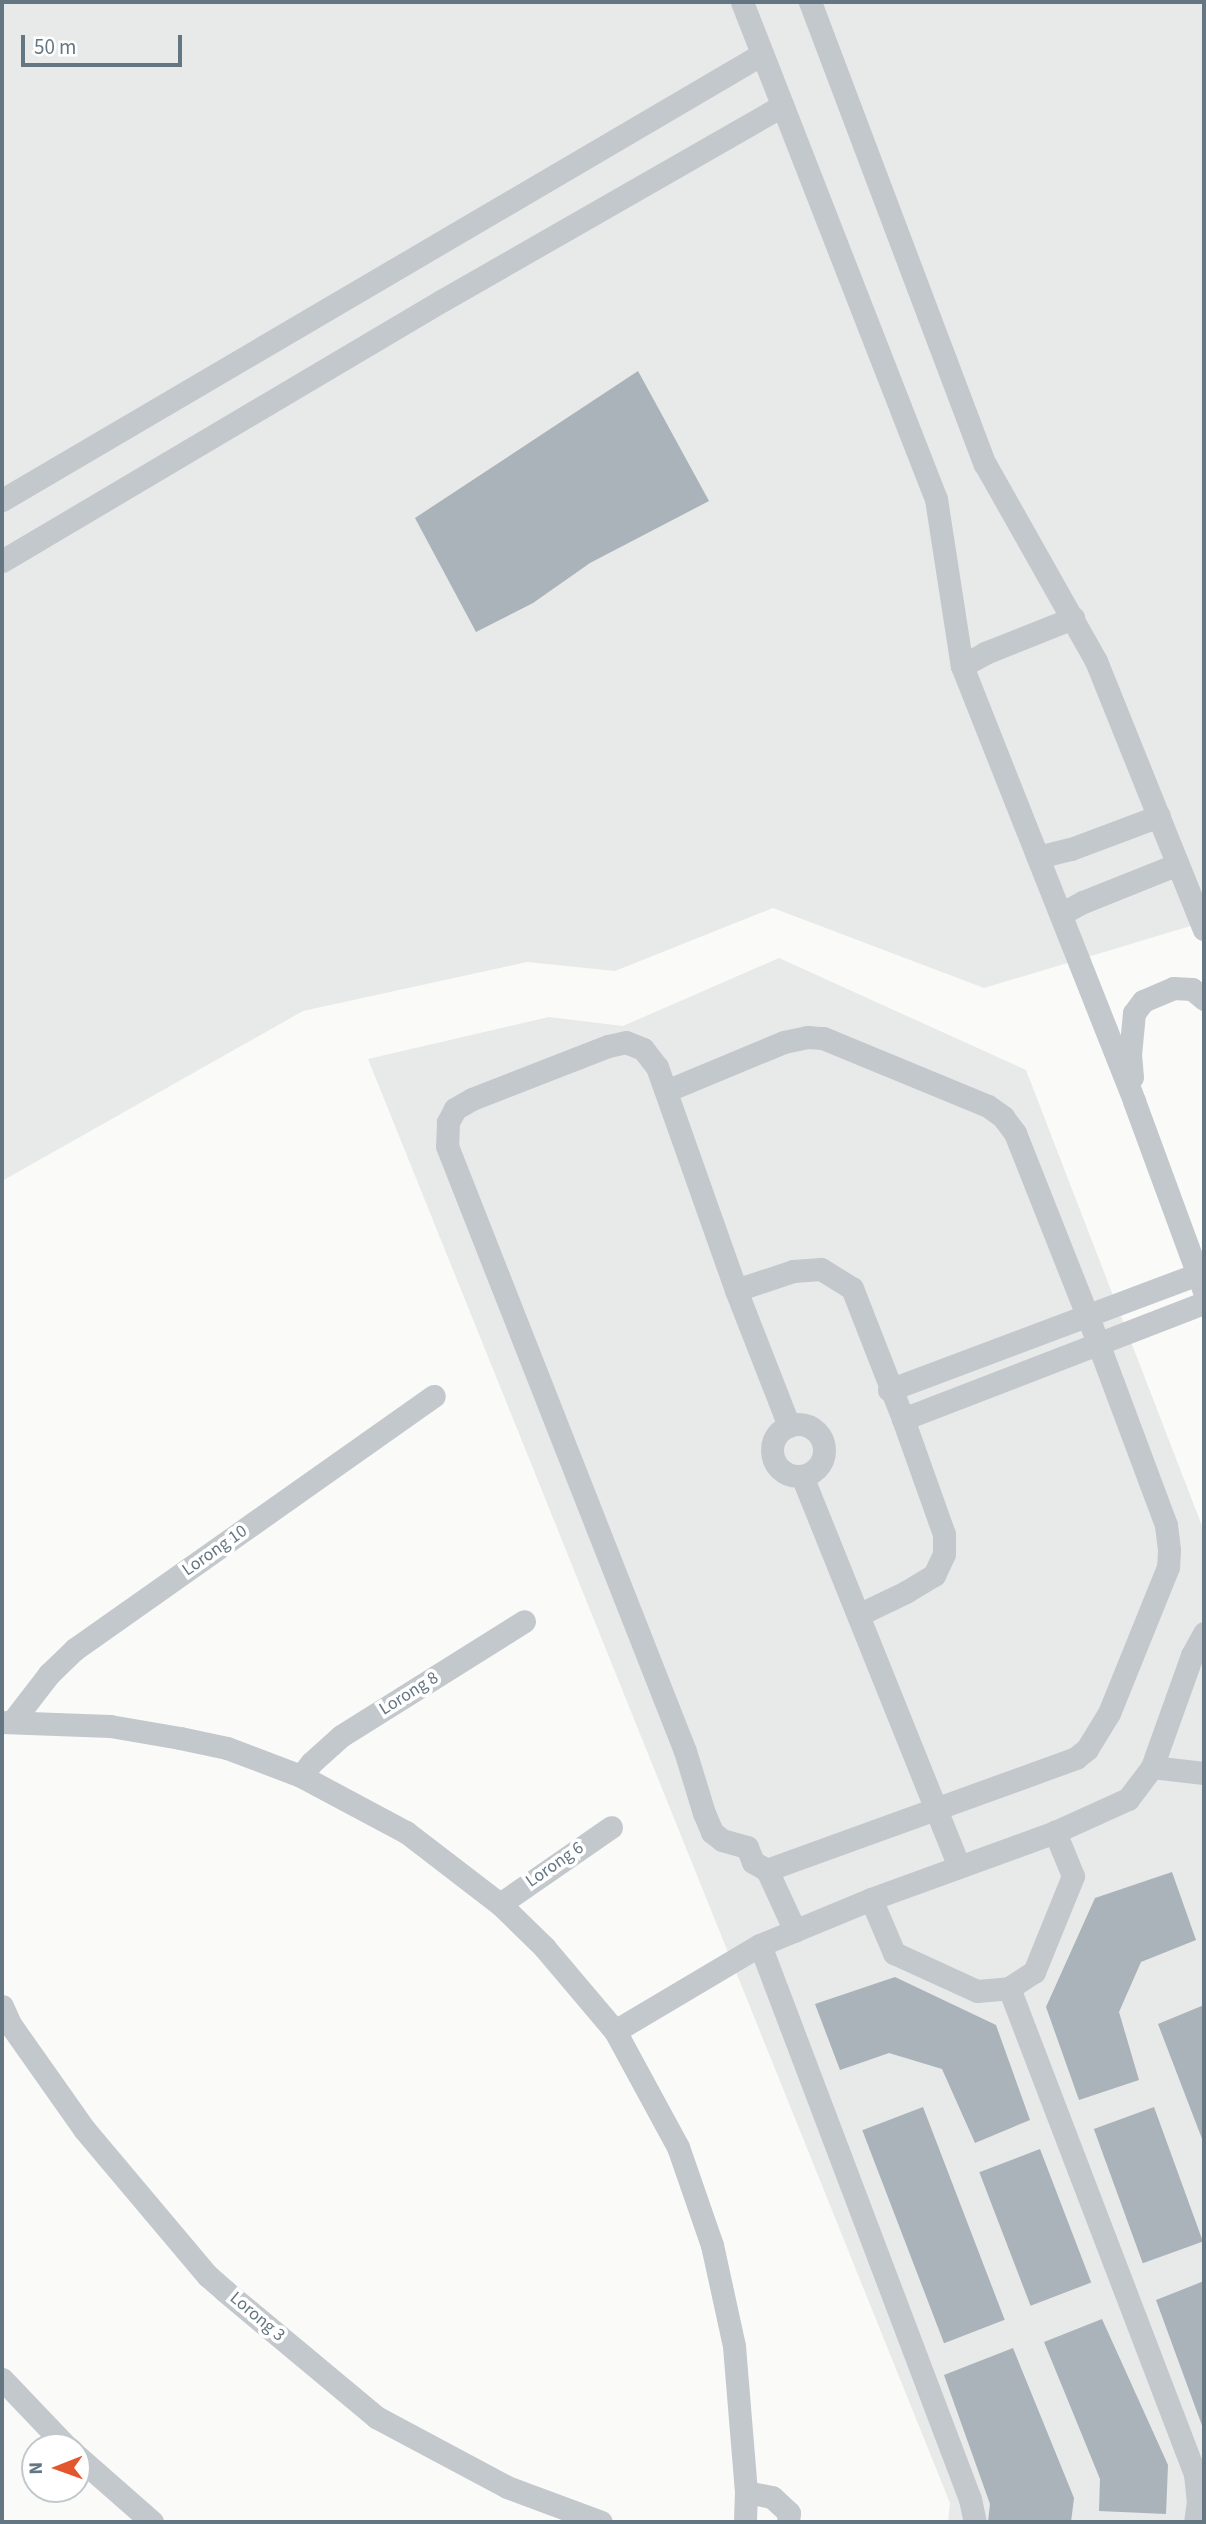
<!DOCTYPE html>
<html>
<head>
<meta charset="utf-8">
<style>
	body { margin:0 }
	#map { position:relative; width:1206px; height:2524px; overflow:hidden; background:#fafaf8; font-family:"Source Sans 3",sans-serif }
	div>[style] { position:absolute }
	.built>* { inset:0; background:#e8e9e9 }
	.building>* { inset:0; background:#aab3b9; transform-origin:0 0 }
	.minor>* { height:23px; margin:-11.5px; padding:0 11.5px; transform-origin:11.5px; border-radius:11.5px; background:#c3c8cc }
	.minor>.ring { margin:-11.5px; padding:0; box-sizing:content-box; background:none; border:23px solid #c3c8cc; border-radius:50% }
	span { translate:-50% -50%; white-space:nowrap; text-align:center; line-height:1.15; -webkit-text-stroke:7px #fff; paint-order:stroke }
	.street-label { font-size:18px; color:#657683 }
	.frame { position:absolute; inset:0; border:4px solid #657683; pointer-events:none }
	.north { position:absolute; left:21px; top:2433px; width:70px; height:70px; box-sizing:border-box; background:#fff; border:2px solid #c1c8cd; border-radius:50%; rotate:269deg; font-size:19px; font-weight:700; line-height:28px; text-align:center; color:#657683 }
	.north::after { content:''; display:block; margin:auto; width:24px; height:32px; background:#e4572e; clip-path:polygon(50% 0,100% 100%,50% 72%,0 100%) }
	.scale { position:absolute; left:21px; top:35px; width:161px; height:32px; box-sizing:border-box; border:4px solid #657683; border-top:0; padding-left:9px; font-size:21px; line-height:24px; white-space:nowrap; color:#657683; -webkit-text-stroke:5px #fff; paint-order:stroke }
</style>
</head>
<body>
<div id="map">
	<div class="built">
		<div style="clip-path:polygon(2px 2px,1204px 2px,1204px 922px,984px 988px,773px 908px,615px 971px,527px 962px,303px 1011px,2px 1181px)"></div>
		<div style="clip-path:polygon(779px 958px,1026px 1070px,1204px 1531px,1204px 2522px,948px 2522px,950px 2503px,368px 1059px,549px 1017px,623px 1026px)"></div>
	</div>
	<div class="building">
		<div style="clip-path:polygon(638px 371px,709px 501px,590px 563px,533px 603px,476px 632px,415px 518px)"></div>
		<div style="clip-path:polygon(1172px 1872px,1196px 1940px,1141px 1962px,1119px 2012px,1139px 2080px,1079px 2100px,1046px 2007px,1095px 1898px)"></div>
		<div style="clip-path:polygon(895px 1977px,996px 2025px,1030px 2120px,975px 2143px,942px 2069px,889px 2053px,840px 2070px,815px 2004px)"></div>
		<div style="clip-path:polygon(1204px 2005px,1204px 2144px,1158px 2024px)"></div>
		<div style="left:923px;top:2107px;width:228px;height:65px;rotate:69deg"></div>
		<div style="left:1154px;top:2107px;width:143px;height:64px;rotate:70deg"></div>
		<div style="left:1040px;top:2149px;width:143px;height:65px;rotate:69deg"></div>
		<div style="clip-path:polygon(1204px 2281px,1204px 2431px,1156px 2300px)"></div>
		<div style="clip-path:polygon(1102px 2319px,1168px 2465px,1166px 2514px,1099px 2511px,1100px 2479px,1044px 2342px)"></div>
		<div style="clip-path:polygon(1013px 2348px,1074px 2498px,1071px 2522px,988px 2522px,990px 2504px,944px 2375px)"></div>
	</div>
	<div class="minor">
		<div style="left:742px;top:2px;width:534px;rotate:68.68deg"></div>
		<div style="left:936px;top:499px;width:169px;rotate:81.2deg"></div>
		<div style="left:962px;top:666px;width:468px;rotate:68.4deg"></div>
		<div style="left:1134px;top:1101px;width:202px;rotate:69.8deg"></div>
		<div style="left:810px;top:2px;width:494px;rotate:69.3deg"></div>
		<div style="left:985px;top:464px;width:226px;rotate:60.6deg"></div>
		<div style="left:1096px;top:661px;width:289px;rotate:68.1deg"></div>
		<div style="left:2px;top:500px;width:881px;rotate:-30.41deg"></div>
		<div style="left:2px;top:561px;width:512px;rotate:-30.62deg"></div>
		<div style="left:443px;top:300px;width:391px;rotate:-29.8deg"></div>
		<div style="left:962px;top:666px;width:26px;rotate:-29deg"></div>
		<div style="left:985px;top:653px;width:95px;rotate:-21.7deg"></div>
		<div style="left:1038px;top:857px;width:34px;rotate:-14deg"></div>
		<div style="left:1071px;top:849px;width:94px;rotate:-20.6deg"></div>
		<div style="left:1061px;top:914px;width:25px;rotate:-29deg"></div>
		<div style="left:1083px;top:902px;width:102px;rotate:-21.8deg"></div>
		<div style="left:1132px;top:1077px;width:22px;rotate:-95deg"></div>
		<div style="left:1130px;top:1055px;width:42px;rotate:-84.6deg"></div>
		<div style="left:1134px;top:1013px;width:15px;rotate:-53deg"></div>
		<div style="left:1143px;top:1001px;width:33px;rotate:-23deg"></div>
		<div style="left:1173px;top:988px;width:19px;rotate:3deg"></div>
		<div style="left:1192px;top:989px;width:16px;rotate:40deg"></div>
		<div style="left:666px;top:1091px;width:128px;rotate:-22.6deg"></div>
		<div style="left:784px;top:1042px;width:24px;rotate:-12deg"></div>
		<div style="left:807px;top:1037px;width:16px;rotate:4deg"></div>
		<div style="left:823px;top:1038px;width:178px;rotate:22.4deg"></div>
		<div style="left:988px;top:1106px;width:19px;rotate:36deg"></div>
		<div style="left:1003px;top:1117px;width:20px;rotate:53deg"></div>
		<div style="left:1015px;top:1133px;width:226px;rotate:68.4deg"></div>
		<div style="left:1098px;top:1343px;width:194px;rotate:69.5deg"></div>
		<div style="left:1166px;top:1525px;width:25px;rotate:83deg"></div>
		<div style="left:1169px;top:1550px;width:17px;rotate:93deg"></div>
		<div style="left:1168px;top:1567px;width:157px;rotate:112deg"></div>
		<div style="left:1109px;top:1713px;width:42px;rotate:121.4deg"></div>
		<div style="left:1087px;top:1749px;width:14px;rotate:141deg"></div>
		<div style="left:1076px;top:1758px;width:329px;rotate:160.1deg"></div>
		<div style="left:736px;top:1290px;width:60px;rotate:-18.4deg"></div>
		<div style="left:793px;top:1271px;width:28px;rotate:-4deg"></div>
		<div style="left:821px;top:1269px;width:36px;rotate:32deg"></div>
		<div style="left:852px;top:1288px;width:141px;rotate:68.7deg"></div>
		<div style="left:903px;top:1419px;width:122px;rotate:70.4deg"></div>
		<div style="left:944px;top:1534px;width:20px;rotate:90deg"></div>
		<div style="left:944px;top:1554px;width:23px;rotate:115deg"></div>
		<div style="left:934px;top:1575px;width:33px;rotate:149deg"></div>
		<div style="left:906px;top:1592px;width:53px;rotate:154.4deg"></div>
		<div style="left:889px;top:1390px;width:330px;rotate:-20.6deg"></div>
		<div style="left:903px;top:1419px;width:323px;rotate:-21.1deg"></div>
		<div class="ring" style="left:772px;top:1424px;width:29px;height:29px"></div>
		<div style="left:789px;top:1426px;width:146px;rotate:-111.3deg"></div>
		<div style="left:736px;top:1290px;width:237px;rotate:-109.5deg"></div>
		<div style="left:657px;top:1067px;width:23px;rotate:-128deg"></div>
		<div style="left:643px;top:1049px;width:18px;rotate:-158deg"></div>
		<div style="left:626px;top:1042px;width:18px;rotate:167deg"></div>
		<div style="left:608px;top:1046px;width:146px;rotate:158.7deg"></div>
		<div style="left:472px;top:1099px;width:20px;rotate:150deg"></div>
		<div style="left:455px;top:1109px;width:15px;rotate:118deg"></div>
		<div style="left:448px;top:1122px;width:24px;rotate:92deg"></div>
		<div style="left:447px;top:1146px;width:650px;rotate:68.53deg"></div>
		<div style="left:685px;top:1751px;width:65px;rotate:73deg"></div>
		<div style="left:704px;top:1813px;width:21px;rotate:67deg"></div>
		<div style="left:712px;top:1832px;width:13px;rotate:39deg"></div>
		<div style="left:722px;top:1840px;width:26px;rotate:16deg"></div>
		<div style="left:747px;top:1847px;width:16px;rotate:68deg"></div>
		<div style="left:753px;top:1862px;width:16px;rotate:30deg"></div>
		<div style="left:767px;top:1870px;width:67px;rotate:65.3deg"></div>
		<div style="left:802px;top:1476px;width:421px;rotate:68.1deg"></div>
		<div style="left:2px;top:1722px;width:108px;rotate:2.1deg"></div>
		<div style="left:110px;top:1726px;width:71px;rotate:9.7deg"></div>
		<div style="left:180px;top:1738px;width:48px;rotate:12deg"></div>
		<div style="left:227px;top:1748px;width:79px;rotate:20.7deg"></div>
		<div style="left:301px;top:1776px;width:119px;rotate:28.1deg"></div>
		<div style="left:406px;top:1832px;width:118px;rotate:37.5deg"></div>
		<div style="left:500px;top:1904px;width:62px;rotate:44.3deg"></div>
		<div style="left:544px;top:1947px;width:110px;rotate:49.8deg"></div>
		<div style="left:615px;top:2031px;width:132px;rotate:61.5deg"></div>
		<div style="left:678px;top:2147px;width:104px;rotate:70.9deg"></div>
		<div style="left:712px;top:2245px;width:103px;rotate:77.7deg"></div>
		<div style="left:734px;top:2346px;width:146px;rotate:85.3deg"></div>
		<div style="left:746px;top:2492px;width:30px;rotate:92deg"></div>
		<div style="left:12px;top:1722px;width:61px;rotate:-52.4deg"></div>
		<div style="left:49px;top:1674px;width:36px;rotate:-44deg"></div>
		<div style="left:75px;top:1649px;width:439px;rotate:-35.2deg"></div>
		<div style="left:1152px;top:1767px;width:119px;rotate:-70.3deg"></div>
		<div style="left:1192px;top:1655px;width:25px;rotate:-61deg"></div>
		<div style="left:301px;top:1776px;width:16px;rotate:-52deg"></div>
		<div style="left:311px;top:1763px;width:40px;rotate:-42deg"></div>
		<div style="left:341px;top:1736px;width:216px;rotate:-32.1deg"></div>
		<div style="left:871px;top:1899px;width:59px;rotate:66.9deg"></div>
		<div style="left:894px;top:1953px;width:91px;rotate:24.6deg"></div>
		<div style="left:977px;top:1991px;width:32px;rotate:-5deg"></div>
		<div style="left:1009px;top:1988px;width:30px;rotate:-33deg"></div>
		<div style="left:1034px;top:1972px;width:104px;rotate:-67.9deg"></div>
		<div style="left:1073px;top:1876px;width:48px;rotate:-112.2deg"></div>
		<div style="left:500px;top:1904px;width:135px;rotate:-34.7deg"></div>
		<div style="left:760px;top:1945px;width:592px;rotate:69.24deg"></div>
		<div style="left:970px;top:2499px;width:24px;rotate:78deg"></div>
		<div style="left:1009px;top:1988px;width:520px;rotate:69.06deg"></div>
		<div style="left:1195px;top:2474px;width:27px;rotate:84deg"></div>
		<div style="left:1198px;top:2501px;width:21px;rotate:98deg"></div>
		<div style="left:2px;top:2006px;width:20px;rotate:66deg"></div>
		<div style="left:10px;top:2024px;width:128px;rotate:54.8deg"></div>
		<div style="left:84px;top:2129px;width:192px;rotate:49.9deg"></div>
		<div style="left:208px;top:2276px;width:23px;rotate:41deg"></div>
		<div style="left:225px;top:2291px;width:197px;rotate:39.8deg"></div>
		<div style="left:376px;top:2417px;width:149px;rotate:28.1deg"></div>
		<div style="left:507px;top:2487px;width:100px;rotate:20.4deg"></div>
		<div style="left:615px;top:2031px;width:169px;rotate:-30.7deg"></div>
		<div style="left:760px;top:1945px;width:120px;rotate:-22.5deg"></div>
		<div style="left:871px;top:1899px;width:196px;rotate:-20deg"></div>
		<div style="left:1055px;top:1832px;width:80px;rotate:-24.3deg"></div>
		<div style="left:1128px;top:1799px;width:40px;rotate:-53deg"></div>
		<div style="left:1152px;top:1767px;width:52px;rotate:6.6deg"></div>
		<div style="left:2px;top:2379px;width:94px;rotate:46.3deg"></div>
		<div style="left:77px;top:2456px;width:100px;rotate:41.3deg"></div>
		<div style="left:746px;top:2492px;width:26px;rotate:11deg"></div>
		<div style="left:772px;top:2497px;width:23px;rotate:43deg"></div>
		<div style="left:789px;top:2513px;width:9px;rotate:96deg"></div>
	</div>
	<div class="street-label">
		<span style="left:215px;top:1551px;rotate:-35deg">Lorong 10</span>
		<span style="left:409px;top:1694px;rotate:-32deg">Lorong 8</span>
		<span style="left:555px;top:1865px;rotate:-35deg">Lorong 6</span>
		<span style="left:257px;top:2317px;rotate:40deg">Lorong 3</span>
	</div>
	<div class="frame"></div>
	<div class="north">N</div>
	<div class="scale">50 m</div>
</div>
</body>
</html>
